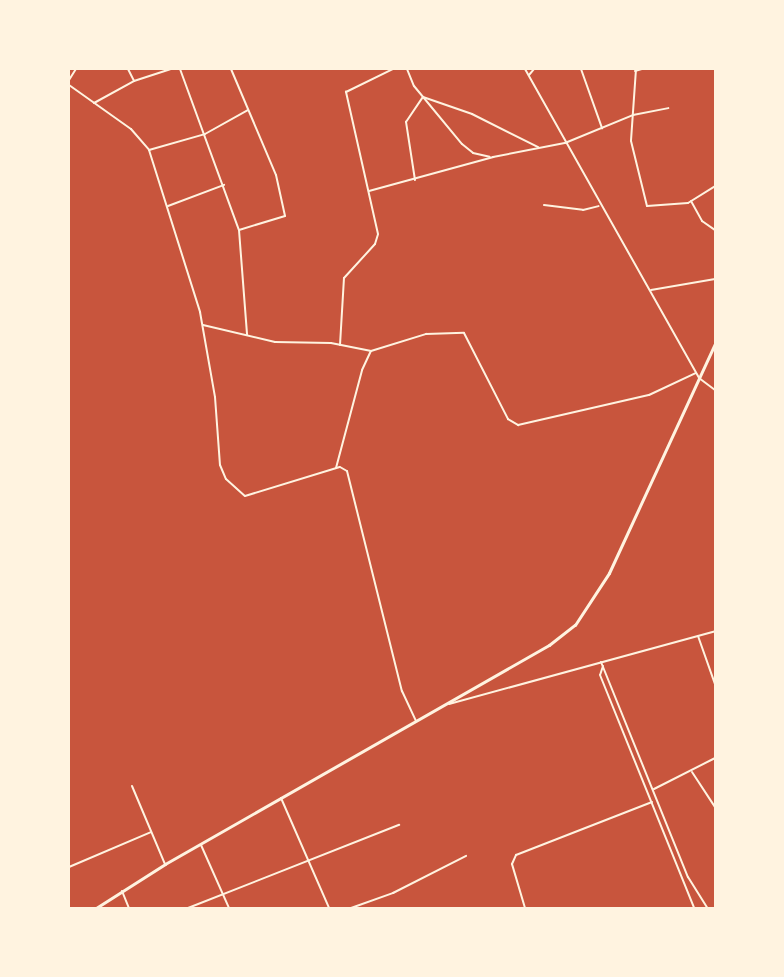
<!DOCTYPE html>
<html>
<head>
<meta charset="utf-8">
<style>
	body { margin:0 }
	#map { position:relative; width:784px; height:977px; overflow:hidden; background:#c8553d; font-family:"Open Sans",sans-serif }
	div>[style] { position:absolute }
	.minor>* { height:2px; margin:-1px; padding:0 1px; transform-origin:1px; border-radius:1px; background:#fff3e0 }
	.tertiary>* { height:3px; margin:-1.5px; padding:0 1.5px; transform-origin:1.5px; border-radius:1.5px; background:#fff3e0 }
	span { translate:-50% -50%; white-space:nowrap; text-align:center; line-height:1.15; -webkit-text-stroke:6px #fff3e0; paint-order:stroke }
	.frame { position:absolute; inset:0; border:70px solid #fff3e0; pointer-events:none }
</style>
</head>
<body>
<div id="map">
	<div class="minor">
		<div style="left:128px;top:69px;width:13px;rotate:63deg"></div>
		<div style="left:180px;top:69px;width:171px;rotate:69.9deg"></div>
		<div style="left:239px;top:230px;width:105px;rotate:85.6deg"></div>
		<div style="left:231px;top:69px;width:115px;rotate:67deg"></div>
		<div style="left:276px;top:175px;width:42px;rotate:77.6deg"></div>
		<div style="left:285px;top:216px;width:48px;rotate:163.1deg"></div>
		<div style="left:407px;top:69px;width:18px;rotate:68deg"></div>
		<div style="left:414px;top:86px;width:75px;rotate:50.4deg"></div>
		<div style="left:462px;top:144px;width:14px;rotate:39deg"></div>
		<div style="left:473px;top:153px;width:17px;rotate:13deg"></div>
		<div style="left:525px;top:69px;width:355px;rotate:60.6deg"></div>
		<div style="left:699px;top:378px;width:20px;rotate:37deg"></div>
		<div style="left:581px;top:69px;width:63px;rotate:70.4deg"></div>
		<div style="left:636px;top:69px;width:72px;rotate:94deg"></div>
		<div style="left:631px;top:141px;width:67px;rotate:76.2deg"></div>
		<div style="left:647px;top:206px;width:41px;rotate:-4.2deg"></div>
		<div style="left:688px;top:203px;width:32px;rotate:-32deg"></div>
		<div style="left:635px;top:71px;width:7px;rotate:-16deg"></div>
		<div style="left:529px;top:75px;width:8px;rotate:-50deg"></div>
		<div style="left:69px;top:80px;width:13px;rotate:-58deg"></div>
		<div style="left:69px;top:85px;width:76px;rotate:35.4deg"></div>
		<div style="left:131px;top:129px;width:28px;rotate:49deg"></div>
		<div style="left:149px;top:150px;width:170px;rotate:72.5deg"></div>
		<div style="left:200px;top:312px;width:86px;rotate:80deg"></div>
		<div style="left:215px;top:397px;width:68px;rotate:85.8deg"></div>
		<div style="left:220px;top:465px;width:15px;rotate:67deg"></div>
		<div style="left:226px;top:479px;width:25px;rotate:42deg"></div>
		<div style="left:245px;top:496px;width:99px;rotate:-17deg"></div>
		<div style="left:340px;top:467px;width:8px;rotate:30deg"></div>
		<div style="left:347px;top:471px;width:227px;rotate:76deg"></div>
		<div style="left:402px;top:691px;width:33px;rotate:65deg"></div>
		<div style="left:423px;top:97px;width:52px;rotate:19.1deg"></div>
		<div style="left:472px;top:114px;width:74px;rotate:26.6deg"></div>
		<div style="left:94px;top:103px;width:46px;rotate:-28.8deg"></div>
		<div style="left:134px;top:81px;width:38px;rotate:-18deg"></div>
		<div style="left:149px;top:150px;width:58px;rotate:-15.9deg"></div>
		<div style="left:205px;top:134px;width:49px;rotate:-29.2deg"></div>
		<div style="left:415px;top:180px;width:59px;rotate:-98.8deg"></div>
		<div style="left:406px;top:122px;width:30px;rotate:-56deg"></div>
		<div style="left:369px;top:191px;width:129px;rotate:-15.3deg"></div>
		<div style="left:493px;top:157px;width:73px;rotate:-11deg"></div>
		<div style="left:565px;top:143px;width:74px;rotate:-22.4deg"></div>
		<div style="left:633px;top:115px;width:36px;rotate:-11deg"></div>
		<div style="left:691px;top:201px;width:23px;rotate:61deg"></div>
		<div style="left:702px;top:221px;width:16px;rotate:35deg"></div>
		<div style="left:544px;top:205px;width:39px;rotate:7deg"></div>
		<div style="left:583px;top:210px;width:16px;rotate:-14deg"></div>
		<div style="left:168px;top:206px;width:60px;rotate:-20.6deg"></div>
		<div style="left:651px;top:290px;width:65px;rotate:-9.8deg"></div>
		<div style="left:203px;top:325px;width:74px;rotate:13.3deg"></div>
		<div style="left:275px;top:342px;width:56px;rotate:1deg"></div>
		<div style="left:331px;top:343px;width:41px;rotate:11.3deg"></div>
		<div style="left:371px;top:351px;width:58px;rotate:-17.2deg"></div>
		<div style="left:426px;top:334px;width:38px;rotate:-2deg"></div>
		<div style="left:464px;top:333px;width:97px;rotate:62.9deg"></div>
		<div style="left:508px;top:419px;width:12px;rotate:31deg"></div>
		<div style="left:518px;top:425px;width:134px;rotate:-12.9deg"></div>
		<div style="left:649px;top:395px;width:52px;rotate:-25.1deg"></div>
		<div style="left:340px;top:345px;width:67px;rotate:-86.6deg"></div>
		<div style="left:344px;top:278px;width:46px;rotate:-47.6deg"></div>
		<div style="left:375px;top:244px;width:10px;rotate:-73deg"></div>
		<div style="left:378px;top:234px;width:146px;rotate:-102.7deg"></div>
		<div style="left:346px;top:92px;width:52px;rotate:-26.1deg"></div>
		<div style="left:336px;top:468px;width:101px;rotate:-75.1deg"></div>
		<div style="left:362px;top:370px;width:21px;rotate:-65deg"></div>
		<div style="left:698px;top:636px;width:51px;rotate:70.5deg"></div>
		<div style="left:601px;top:662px;width:232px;rotate:68deg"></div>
		<div style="left:688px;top:877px;width:36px;rotate:58deg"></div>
		<div style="left:603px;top:666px;width:9px;rotate:108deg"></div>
		<div style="left:600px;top:675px;width:251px;rotate:68deg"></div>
		<div style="left:449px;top:704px;width:276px;rotate:-15.3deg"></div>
		<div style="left:692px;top:772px;width:42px;rotate:56.7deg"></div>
		<div style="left:132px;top:786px;width:85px;rotate:67.1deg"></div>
		<div style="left:654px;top:789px;width:68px;rotate:-26.9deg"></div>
		<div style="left:281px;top:798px;width:120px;rotate:66.4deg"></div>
		<div style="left:201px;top:845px;width:69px;rotate:66deg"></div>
		<div style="left:69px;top:867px;width:89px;rotate:-23.1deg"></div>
		<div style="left:122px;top:891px;width:18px;rotate:68deg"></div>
		<div style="left:188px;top:908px;width:227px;rotate:-21.5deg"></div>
		<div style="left:351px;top:908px;width:45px;rotate:-19.7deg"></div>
		<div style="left:393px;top:893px;width:82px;rotate:-26.9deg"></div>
		<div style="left:525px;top:908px;width:46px;rotate:-106.5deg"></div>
		<div style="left:512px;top:864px;width:10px;rotate:-66deg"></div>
		<div style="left:516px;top:855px;width:146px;rotate:-21.3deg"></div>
	</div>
	<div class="tertiary">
		<div style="left:96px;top:908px;width:82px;rotate:-32.5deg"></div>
		<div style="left:165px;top:864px;width:442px;rotate:-29.7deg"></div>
		<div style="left:549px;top:645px;width:33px;rotate:-38deg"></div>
		<div style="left:575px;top:625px;width:62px;rotate:-56.8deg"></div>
		<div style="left:609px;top:573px;width:252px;rotate:-65.2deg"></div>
	</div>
	<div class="frame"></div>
</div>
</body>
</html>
